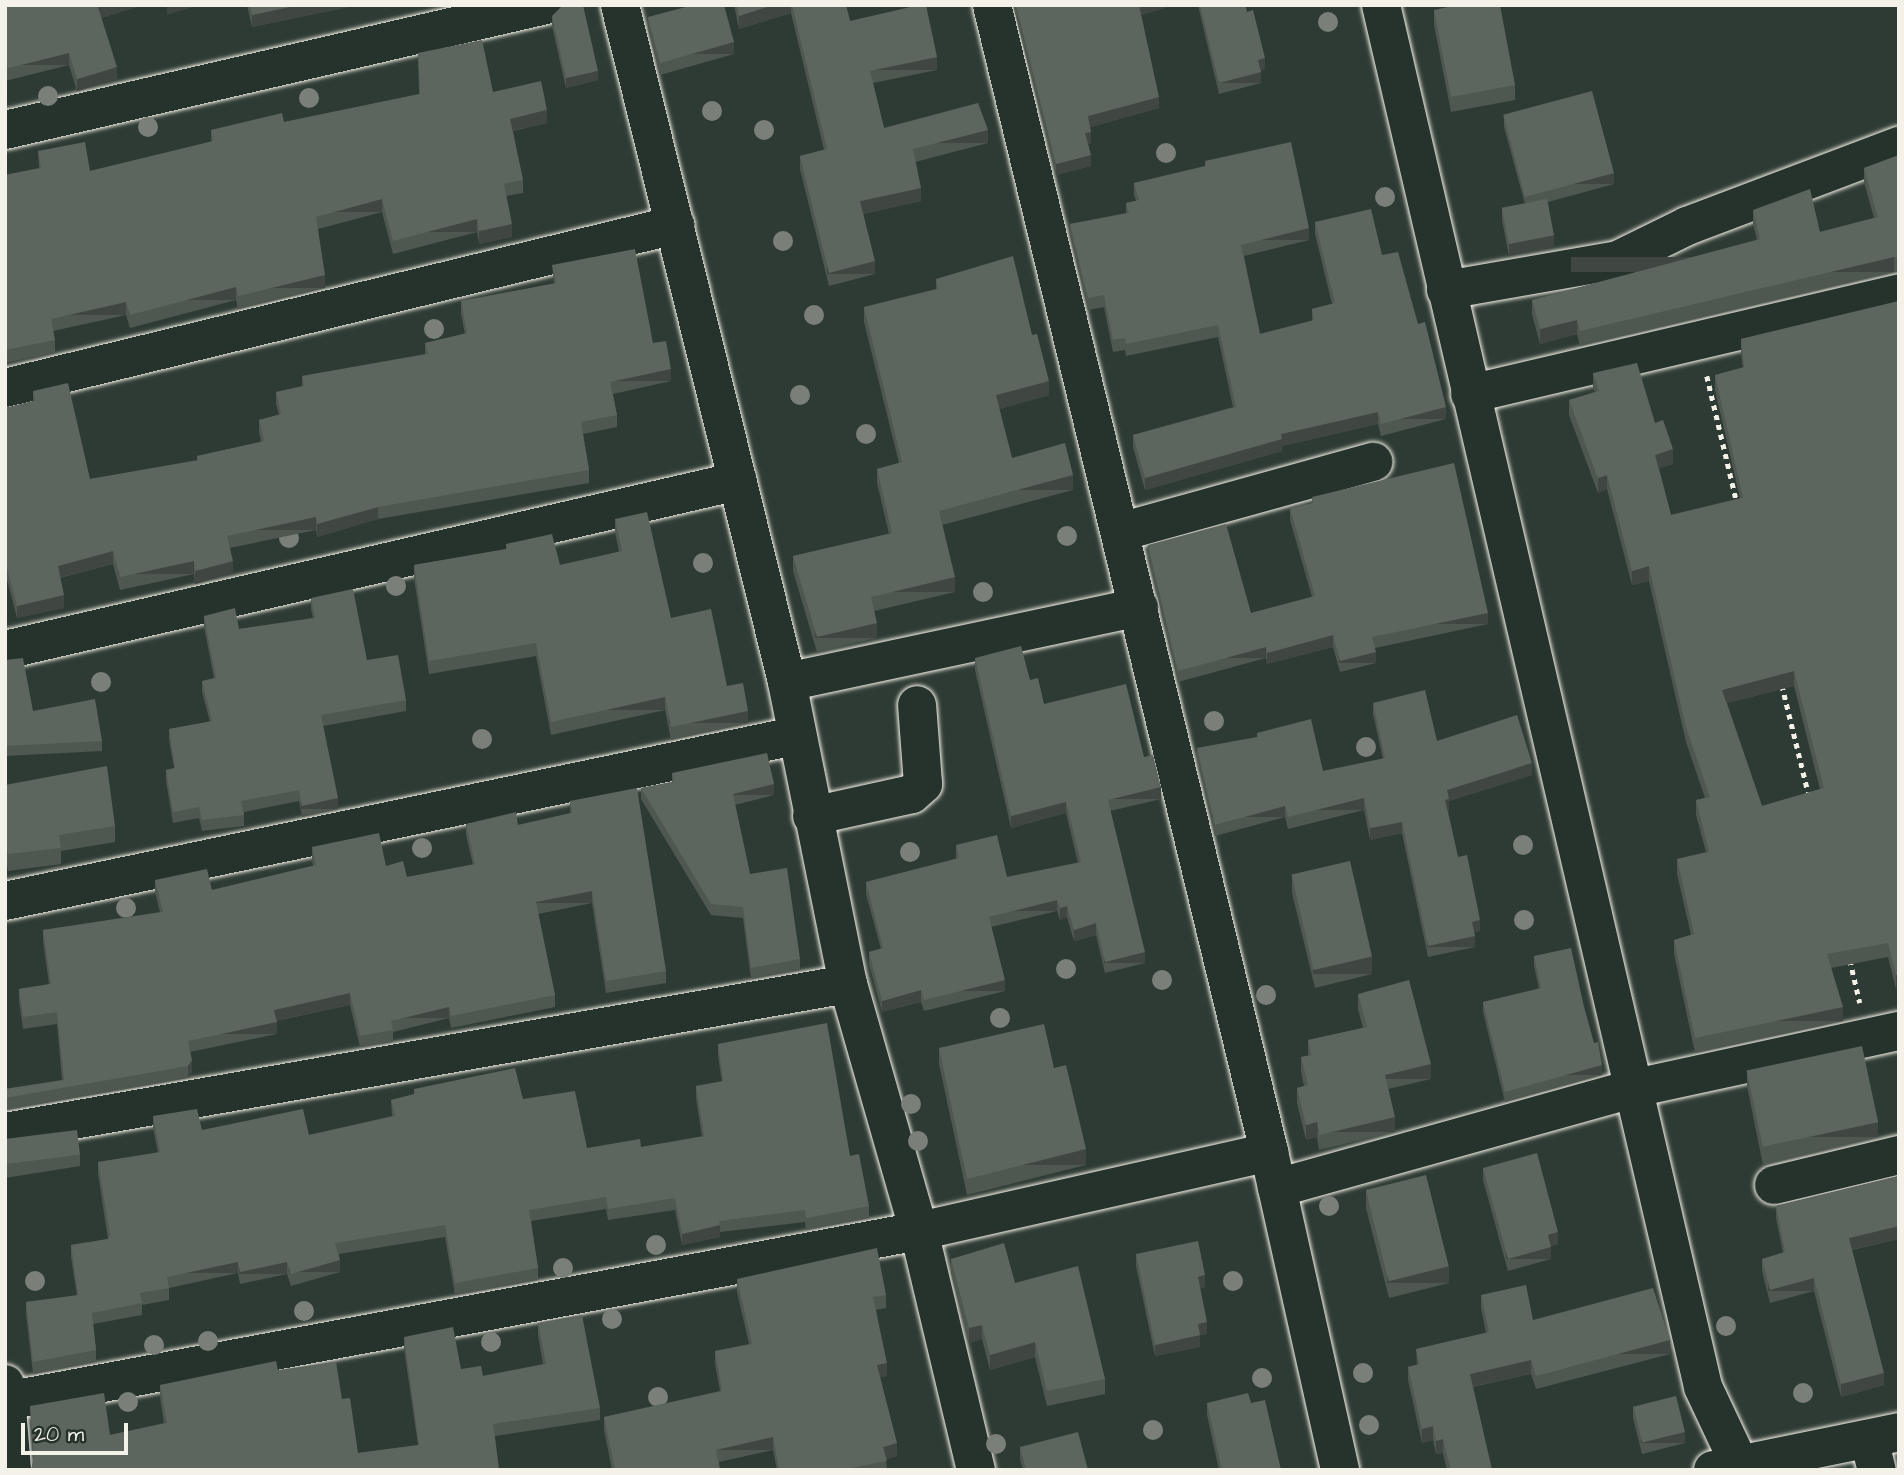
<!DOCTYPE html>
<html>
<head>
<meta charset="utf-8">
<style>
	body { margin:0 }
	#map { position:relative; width:1904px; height:1475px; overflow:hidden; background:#2e3b34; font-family:"Architects Daughter",sans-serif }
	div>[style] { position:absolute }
	.path>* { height:4.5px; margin-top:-2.25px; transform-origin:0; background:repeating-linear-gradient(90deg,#f4f1e8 0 5px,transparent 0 10px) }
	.roads { filter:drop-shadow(0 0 2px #f4f1e8) drop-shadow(0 0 2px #f4f1e8) }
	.minor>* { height:38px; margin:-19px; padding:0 19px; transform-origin:19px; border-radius:19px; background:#26332d }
	.trees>* { width:20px; height:20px; margin:-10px; border-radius:50%; background:#7a8079 }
	.wall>* { inset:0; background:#4f5751 }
	.shaded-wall>* { inset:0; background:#404742; transform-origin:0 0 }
	.building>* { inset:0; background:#5c655e; transform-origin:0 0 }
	span { translate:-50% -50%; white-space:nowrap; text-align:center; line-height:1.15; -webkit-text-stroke:7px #26332d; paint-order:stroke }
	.frame { position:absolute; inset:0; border:7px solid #f4f1e8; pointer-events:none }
	.scale { position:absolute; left:21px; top:1423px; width:107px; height:32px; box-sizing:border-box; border:4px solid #f4f1e8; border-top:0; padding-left:9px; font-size:21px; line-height:24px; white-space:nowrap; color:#f4f1e8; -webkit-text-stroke:5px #26332d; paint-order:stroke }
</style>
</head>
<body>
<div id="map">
	<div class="path">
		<div style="left:1707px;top:376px;width:130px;rotate:76.7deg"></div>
		<div style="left:1782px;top:685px;width:114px;rotate:76.3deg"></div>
		<div style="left:1850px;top:960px;width:44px;rotate:76.9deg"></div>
	</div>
	<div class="roads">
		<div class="minor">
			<div style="left:620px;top:5px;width:697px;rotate:76.14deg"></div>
			<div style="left:787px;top:682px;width:308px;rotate:78.6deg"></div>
			<div style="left:848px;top:984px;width:257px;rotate:74deg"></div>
			<div style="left:919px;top:1231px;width:246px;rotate:76.6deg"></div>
			<div style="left:992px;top:5px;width:1180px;rotate:76.42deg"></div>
			<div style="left:1269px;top:1152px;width:326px;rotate:77.4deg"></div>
			<div style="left:1381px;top:5px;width:1419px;rotate:76.88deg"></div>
			<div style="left:1703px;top:1387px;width:92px;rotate:64.8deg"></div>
			<div style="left:5px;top:130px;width:555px;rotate:-13.01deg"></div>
			<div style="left:1446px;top:290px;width:175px;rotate:-9.9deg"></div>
			<div style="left:1618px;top:260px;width:77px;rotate:-26.2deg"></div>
			<div style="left:1687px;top:226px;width:227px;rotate:-20.7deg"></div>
			<div style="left:5px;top:388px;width:690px;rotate:-13.67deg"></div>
			<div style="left:1470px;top:394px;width:441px;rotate:-13.2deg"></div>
			<div style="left:1120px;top:532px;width:263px;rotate:-15.5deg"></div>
			<div style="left:5px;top:650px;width:752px;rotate:-12.98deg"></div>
			<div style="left:787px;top:682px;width:360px;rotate:-12deg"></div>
			<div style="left:812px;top:816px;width:102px;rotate:-12.4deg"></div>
			<div style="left:912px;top:794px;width:15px;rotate:-42deg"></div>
			<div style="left:923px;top:784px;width:79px;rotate:-94.3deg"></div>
			<div style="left:5px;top:901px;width:807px;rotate:-11.8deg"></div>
			<div style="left:5px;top:1132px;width:856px;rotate:-9.96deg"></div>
			<div style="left:1774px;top:1185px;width:129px;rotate:-13.5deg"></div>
			<div style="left:1277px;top:1188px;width:372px;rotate:-15.6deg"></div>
			<div style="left:1635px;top:1088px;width:270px;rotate:-12.2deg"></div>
			<div style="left:5px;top:1384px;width:86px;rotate:85.3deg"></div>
			<div style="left:6px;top:1401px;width:929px;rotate:-10.55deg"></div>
			<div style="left:919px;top:1231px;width:359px;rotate:-12.7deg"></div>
			<div style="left:1869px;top:1439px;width:32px;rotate:76deg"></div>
			<div style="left:1713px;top:1470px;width:190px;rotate:-11.5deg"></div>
		</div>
	</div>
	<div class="trees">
		<div style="left:1328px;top:22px"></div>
		<div style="left:48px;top:96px"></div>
		<div style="left:309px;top:98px"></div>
		<div style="left:712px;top:111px"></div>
		<div style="left:148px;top:127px"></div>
		<div style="left:764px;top:130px"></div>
		<div style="left:1166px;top:153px"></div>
		<div style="left:1385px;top:197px"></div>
		<div style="left:783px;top:241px"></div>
		<div style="left:814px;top:315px"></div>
		<div style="left:434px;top:329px"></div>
		<div style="left:800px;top:395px"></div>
		<div style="left:866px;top:434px"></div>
		<div style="left:1067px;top:536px"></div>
		<div style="left:289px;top:538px"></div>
		<div style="left:703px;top:563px"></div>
		<div style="left:396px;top:586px"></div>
		<div style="left:983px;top:592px"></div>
		<div style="left:101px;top:682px"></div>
		<div style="left:1214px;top:721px"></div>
		<div style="left:482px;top:739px"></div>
		<div style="left:1366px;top:747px"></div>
		<div style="left:1523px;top:845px"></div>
		<div style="left:422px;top:848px"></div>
		<div style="left:910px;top:852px"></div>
		<div style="left:126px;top:908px"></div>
		<div style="left:1524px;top:920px"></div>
		<div style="left:1066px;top:969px"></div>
		<div style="left:1162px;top:980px"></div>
		<div style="left:1266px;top:995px"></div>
		<div style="left:1000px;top:1018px"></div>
		<div style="left:911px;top:1104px"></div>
		<div style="left:918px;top:1141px"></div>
		<div style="left:1329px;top:1206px"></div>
		<div style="left:656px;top:1245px"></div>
		<div style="left:563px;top:1268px"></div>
		<div style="left:35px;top:1281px"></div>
		<div style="left:1233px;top:1281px"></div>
		<div style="left:304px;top:1311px"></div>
		<div style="left:612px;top:1319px"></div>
		<div style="left:1726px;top:1326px"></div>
		<div style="left:208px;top:1341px"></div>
		<div style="left:491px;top:1342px"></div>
		<div style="left:154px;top:1345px"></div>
		<div style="left:1363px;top:1373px"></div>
		<div style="left:1262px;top:1378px"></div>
		<div style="left:1803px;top:1393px"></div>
		<div style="left:658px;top:1397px"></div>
		<div style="left:128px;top:1402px"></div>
		<div style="left:1369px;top:1425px"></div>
		<div style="left:1153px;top:1430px"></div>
		<div style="left:996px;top:1444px"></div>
	</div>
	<div class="wall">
		<div style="clip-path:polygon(5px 5px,143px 5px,101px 18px,117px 79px,77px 91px,69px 65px,5px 81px)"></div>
		<div style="clip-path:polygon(247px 5px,358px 5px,252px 27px)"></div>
		<div style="clip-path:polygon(734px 5px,846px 5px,850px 21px,937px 70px,873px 83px,884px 128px,988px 143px,915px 162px,921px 201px,863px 214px,875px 274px,829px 286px,800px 169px,800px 156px,824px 150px,791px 13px,739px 29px)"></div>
		<div style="clip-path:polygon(1013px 5px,1174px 5px,1141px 15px,1159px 108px,1090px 127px,1091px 143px,1088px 144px,1091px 166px,1056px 175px)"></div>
		<div style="clip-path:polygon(1198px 5px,1245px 5px,1265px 69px,1261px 70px,1261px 83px,1219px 94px)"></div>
		<div style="clip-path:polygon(1434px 10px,1515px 85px,1515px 100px,1451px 112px,1434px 25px)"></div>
		<div style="clip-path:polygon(552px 16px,598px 80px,566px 88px,552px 26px)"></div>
		<div style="clip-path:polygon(648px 17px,734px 54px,660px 75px,648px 29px)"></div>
		<div style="clip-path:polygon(418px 53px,493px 92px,547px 123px,513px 131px,523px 180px,523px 193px,506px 196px,512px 237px,479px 244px,477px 232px,393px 254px,382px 212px,318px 229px,325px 288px,238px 309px,236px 300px,130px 328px,126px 315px,53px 331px,55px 340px,55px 353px,5px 363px,5px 175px,39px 168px,38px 151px,90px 171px,211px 142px,211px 130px,284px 122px,419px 94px)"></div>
		<div style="clip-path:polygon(1504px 117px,1614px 184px,1548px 202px,1554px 246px,1509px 256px,1502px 220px,1502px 209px,1525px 204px,1504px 127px)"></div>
		<div style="clip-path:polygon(1899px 155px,1899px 272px,1894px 272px,1580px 346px,1577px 334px,1540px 344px,1532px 314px,1532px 300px,1757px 240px,1753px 224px,1753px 210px,1820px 232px,1874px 218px,1864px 182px,1864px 168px)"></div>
		<div style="clip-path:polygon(1205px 161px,1309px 240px,1244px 256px,1260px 334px,1312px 321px,1312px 309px,1332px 304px,1315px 234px,1315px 222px,1382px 255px,1418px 324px,1446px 419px,1381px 436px,1378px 424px,1282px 446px,1282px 451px,1145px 490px,1133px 447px,1133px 435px,1233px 407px,1218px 337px,1126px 356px,1125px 350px,1113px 352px,1104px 307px,1088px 310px,1070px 236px,1070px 224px,1126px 213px,1126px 203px,1136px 201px,1134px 195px,1134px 183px,1205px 166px)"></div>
		<div style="clip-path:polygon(552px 265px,653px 343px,671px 381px,613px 394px,617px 415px,617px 427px,583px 434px,589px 470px,589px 483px,378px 519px,317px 537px,316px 530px,230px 548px,233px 573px,195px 584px,194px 574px,120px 590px,113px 564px,60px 578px,64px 608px,17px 618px,5px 572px,5px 408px,33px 401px,33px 391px,90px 479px,197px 461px,197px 456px,261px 442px,259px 432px,259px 420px,279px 415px,276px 404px,276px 392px,302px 386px,302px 376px,425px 354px,425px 343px,465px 334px,461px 314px,461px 301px,554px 284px)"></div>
		<div style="clip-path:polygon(936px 279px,1032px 335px,1049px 395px,999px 409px,1012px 458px,1073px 490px,942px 525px,955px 592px,874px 611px,877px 638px,817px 652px,793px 571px,793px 556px,889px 534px,877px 483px,877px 469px,899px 463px,864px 322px,864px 307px,936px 289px)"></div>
		<div style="clip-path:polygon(evenodd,1899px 301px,1896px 989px,1888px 957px,1831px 968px,1843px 1021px,1695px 1053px,1674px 954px,1674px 940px,1691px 935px,1677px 874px,1677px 859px,1706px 852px,1696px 815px,1696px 800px,1705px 798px,1686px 742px,1649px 581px,1632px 585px,1607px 489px,1598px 493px,1569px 415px,1569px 400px,1595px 392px,1593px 387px,1593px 373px,1655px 423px,1673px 464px,1659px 468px,1671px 515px,1740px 498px,1715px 390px,1715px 375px,1743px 368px,1741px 353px,1741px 339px,1899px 301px,1794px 686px,1820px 789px,1762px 806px,1727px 703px,1794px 686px)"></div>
		<div style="clip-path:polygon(1312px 497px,1488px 624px,1375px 648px,1376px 663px,1340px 672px,1333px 647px,1267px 664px,1266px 658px,1178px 682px,1148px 557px,1148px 545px,1251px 613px,1312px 597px,1290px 520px,1290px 508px,1312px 504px)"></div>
		<div style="clip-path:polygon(615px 519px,671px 618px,727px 686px,748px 723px,671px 740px,665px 710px,551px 735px,536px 656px,429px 674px,414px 578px,414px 565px,506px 549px,506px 544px,560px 565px,619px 552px,615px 532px)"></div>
		<div style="clip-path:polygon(311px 598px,367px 660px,406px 700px,406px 711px,323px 726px,338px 809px,302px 817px,299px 801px,244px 812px,244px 826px,202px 831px,199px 818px,173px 823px,166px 781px,166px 770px,174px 768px,169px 740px,169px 729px,210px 722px,202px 692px,202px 681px,214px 678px,204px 627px,204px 616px,239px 629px,313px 618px,311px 609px)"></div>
		<div style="clip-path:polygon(975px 658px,1030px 680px,1044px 704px,1144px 757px,1161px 799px,1110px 811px,1145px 963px,1105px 973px,1096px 935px,1074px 941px,1067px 917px,1060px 920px,1057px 911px,991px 927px,1005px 991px,924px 1011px,921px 1002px,882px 1012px,869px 964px,869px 952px,881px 949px,866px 894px,866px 882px,956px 859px,956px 845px,1007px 877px,1078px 863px,1066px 813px,1011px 828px,975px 670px)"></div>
		<div style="clip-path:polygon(5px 660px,33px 711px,102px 741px,102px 751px,5px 756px)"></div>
		<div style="clip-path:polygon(1373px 703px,1437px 741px,1532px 775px,1449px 801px,1449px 810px,1448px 811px,1458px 857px,1480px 931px,1474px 932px,1475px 947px,1428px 957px,1402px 833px,1370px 840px,1364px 810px,1288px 829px,1285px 817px,1215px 836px,1197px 759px,1197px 748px,1257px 737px,1257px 733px,1323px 771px,1383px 759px,1373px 714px)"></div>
		<div style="clip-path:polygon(672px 773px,774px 795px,735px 805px,750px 874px,800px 959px,800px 970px,751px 979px,743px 918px,711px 915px,641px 799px,641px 788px,672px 782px)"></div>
		<div style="clip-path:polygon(5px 785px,115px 826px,115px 842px,61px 851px,61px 864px,8px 871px,5px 852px)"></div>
		<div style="clip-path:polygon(570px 801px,666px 971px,666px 983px,606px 993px,592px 903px,538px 914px,555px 995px,555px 1007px,451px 1028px,449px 1018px,393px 1032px,393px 1042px,360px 1047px,350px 1005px,276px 1021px,277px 1034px,190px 1052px,192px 1072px,188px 1078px,5px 1110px,5px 1089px,62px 1080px,57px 1024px,23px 1029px,19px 1001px,19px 989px,49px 984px,43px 941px,43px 930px,160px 912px,155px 892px,155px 880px,212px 890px,313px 866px,312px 859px,312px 847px,386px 866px,407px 877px,473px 865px,466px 835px,466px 824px,518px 825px,570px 813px)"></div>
		<div style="clip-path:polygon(1292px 876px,1372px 974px,1315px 988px,1292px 893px)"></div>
		<div style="clip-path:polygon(1534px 956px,1584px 1007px,1602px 1075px,1505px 1102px,1483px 1012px,1483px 1002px,1539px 989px,1534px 966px)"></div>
		<div style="clip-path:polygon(1358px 994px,1431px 1079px,1388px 1089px,1395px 1132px,1319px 1150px,1317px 1137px,1306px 1140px,1297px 1103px,1297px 1088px,1304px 1086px,1301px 1072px,1301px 1057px,1308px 1056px,1308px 1040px,1363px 1028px,1358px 1009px)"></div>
		<div style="clip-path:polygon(718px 1044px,850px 1156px,869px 1206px,869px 1218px,806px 1230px,805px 1222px,720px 1232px,720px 1237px,682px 1245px,675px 1210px,608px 1220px,606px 1209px,531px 1221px,538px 1268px,538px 1280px,455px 1295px,445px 1237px,339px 1254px,340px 1272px,291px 1286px,287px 1274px,240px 1284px,238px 1273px,169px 1288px,169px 1300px,142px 1305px,142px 1315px,93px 1324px,96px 1350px,96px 1362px,33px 1374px,26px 1314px,26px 1302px,77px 1296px,71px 1257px,71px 1245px,108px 1239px,98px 1174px,98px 1162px,158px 1153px,153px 1128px,153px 1116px,202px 1130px,309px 1135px,392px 1116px,391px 1100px,414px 1094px,414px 1089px,523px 1099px,587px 1148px,641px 1147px,702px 1137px,696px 1098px,696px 1086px,722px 1082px,718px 1056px)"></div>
		<div style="clip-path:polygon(939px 1048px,1054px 1068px,1086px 1165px,967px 1195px,939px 1064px)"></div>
		<div style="clip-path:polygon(1747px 1071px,1878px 1137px,1763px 1165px,1747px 1086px)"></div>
		<div style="clip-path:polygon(5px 1141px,80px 1155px,80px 1166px,5px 1178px)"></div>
		<div style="clip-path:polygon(1483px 1168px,1558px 1244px,1551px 1246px,1551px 1259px,1508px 1271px,1483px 1180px)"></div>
		<div style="clip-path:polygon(1899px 1176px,1899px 1239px,1852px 1250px,1884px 1385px,1841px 1397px,1814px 1291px,1770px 1303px,1762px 1271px,1762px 1259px,1783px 1253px,1776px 1218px,1776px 1206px)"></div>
		<div style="clip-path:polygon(1366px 1191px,1449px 1283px,1389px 1298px,1366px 1208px)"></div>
		<div style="clip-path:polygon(1136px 1254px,1205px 1287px,1200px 1288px,1207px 1334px,1200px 1335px,1200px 1347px,1155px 1356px,1136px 1266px)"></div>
		<div style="clip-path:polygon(951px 1259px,1015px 1283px,1105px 1379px,1105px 1394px,1047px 1406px,1035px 1357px,990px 1370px,982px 1339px,969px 1343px,951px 1273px)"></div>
		<div style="clip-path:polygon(737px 1279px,886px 1295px,886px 1308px,876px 1310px,887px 1376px,880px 1377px,897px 1456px,886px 1459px,887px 1470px,777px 1470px,773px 1450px,719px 1462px,720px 1470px,612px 1470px,604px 1430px,604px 1417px,720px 1391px,715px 1364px,715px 1351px,749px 1344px,737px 1292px)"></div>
		<div style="clip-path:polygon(1481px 1295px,1533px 1320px,1670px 1354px,1536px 1389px,1531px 1374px,1473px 1387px,1492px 1470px,1447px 1470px,1443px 1453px,1436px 1454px,1433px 1440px,1422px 1443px,1408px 1380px,1408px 1367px,1417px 1365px,1416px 1349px,1486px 1333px,1481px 1308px)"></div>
		<div style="clip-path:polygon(538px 1323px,600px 1408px,600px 1420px,495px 1436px,499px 1470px,33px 1459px,30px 1406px,110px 1435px,164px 1423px,160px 1397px,160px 1385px,278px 1370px,342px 1399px,358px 1453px,418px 1445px,404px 1349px,404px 1337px,461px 1369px,483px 1376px,543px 1364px,538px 1335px)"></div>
		<div style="clip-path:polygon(1207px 1403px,1251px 1403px,1281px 1470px,1219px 1470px,1207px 1415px)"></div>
		<div style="clip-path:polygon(1633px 1406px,1685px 1443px,1642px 1454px,1633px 1418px)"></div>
		<div style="clip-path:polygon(1020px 1447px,1088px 1470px,1023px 1470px,1020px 1459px)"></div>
	</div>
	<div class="shaded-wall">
		<div style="clip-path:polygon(102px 5px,143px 5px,98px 19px,98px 7px)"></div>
		<div style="clip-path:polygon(167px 5px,199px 5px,167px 15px)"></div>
		<div style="clip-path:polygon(299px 5px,358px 5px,252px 27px,252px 15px)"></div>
		<div style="clip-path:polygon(773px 5px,791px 5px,791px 13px,739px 29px,739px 16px)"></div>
		<div style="clip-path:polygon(1139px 5px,1174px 5px,1139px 16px)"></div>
		<div style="left:734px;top:42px;width:12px;height:77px;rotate:90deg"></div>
		<div style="left:69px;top:53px;width:12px;height:66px;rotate:90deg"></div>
		<div style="left:937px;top:57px;width:13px;height:68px;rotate:90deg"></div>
		<div style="clip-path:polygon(1265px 58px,1265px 69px,1258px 71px,1258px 60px)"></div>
		<div style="clip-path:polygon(117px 67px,117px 79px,77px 91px,77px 79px)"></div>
		<div style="clip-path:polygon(598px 71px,598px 80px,566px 88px,566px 78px)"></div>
		<div style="left:1261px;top:72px;width:11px;height:43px;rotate:90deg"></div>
		<div style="clip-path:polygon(1159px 97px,1159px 108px,1088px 128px,1088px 116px)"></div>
		<div style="clip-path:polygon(547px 110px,547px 123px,510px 131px,510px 119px)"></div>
		<div style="left:988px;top:130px;width:13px;height:77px;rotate:90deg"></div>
		<div style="clip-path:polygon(1091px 132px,1091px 143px,1085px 145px,1085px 133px)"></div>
		<div style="clip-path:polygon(1091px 155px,1091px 166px,1056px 175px,1056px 164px)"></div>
		<div style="left:1614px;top:173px;width:11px;height:91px;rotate:90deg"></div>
		<div style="clip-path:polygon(921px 188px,921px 201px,860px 215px,860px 201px)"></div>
		<div style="left:382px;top:199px;width:13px;height:68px;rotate:90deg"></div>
		<div style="left:477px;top:219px;width:13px;height:87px;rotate:90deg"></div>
		<div style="clip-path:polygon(512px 224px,512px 237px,479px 244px,479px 231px)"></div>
		<div style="left:1309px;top:228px;width:12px;height:70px;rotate:90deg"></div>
		<div style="clip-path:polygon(1554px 235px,1554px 246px,1509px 256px,1509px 244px)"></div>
		<div style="left:1894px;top:257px;width:15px;height:323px;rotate:90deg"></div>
		<div style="left:875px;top:261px;width:13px;height:48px;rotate:90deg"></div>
		<div style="left:325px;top:275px;width:13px;height:89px;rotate:90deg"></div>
		<div style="left:236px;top:287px;width:13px;height:110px;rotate:90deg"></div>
		<div style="left:126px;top:302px;width:13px;height:77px;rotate:90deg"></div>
		<div style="clip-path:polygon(1577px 320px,1577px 334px,1540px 344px,1540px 329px)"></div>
		<div style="left:671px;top:369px;width:12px;height:62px;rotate:90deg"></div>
		<div style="clip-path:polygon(1049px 381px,1049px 395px,996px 410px,996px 395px)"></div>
		<div style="left:1446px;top:407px;width:12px;height:67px;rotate:90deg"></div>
		<div style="clip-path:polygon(1378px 412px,1378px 424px,1282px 446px,1282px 451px,1145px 490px,1145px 478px,1281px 434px)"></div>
		<div style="clip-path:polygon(1673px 449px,1673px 464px,1655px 469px,1655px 455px)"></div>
		<div style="left:1073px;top:475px;width:15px;height:139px;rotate:90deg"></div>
		<div style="clip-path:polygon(1607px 475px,1607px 489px,1598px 493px,1598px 478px)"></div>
		<div style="clip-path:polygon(378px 507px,378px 519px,317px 537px,317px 524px)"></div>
		<div style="left:316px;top:517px;width:13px;height:91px;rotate:90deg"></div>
		<div style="clip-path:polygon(113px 551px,113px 564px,58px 578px,58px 566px)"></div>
		<div style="left:194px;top:561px;width:13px;height:76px;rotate:90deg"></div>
		<div style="clip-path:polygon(233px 561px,233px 573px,195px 584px,195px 571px)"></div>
		<div style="clip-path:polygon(1649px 566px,1649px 581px,1632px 585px,1632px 571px)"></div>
		<div style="left:955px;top:577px;width:15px;height:86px;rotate:90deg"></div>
		<div style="clip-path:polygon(64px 595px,64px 608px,17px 618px,17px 606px)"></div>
		<div style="left:1488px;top:613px;width:11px;height:118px;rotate:90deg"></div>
		<div style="left:877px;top:623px;width:15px;height:62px;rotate:90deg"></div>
		<div style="clip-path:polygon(1333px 635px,1333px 647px,1267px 664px,1267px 653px)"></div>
		<div style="left:1266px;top:647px;width:11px;height:91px;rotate:90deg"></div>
		<div style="left:1376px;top:652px;width:11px;height:37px;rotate:90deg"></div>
		<div style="clip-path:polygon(1794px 671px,1794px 686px,1722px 704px,1722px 690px)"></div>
		<div style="left:665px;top:697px;width:13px;height:117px;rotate:90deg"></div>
		<div style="left:748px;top:711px;width:12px;height:79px;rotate:90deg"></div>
		<div style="clip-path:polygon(1532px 763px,1532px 775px,1449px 801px,1449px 810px,1445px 811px,1445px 800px,1447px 790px)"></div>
		<div style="left:774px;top:784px;width:11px;height:42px;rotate:90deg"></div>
		<div style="left:1161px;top:787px;width:12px;height:55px;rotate:90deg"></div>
		<div style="left:338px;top:798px;width:11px;height:37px;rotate:90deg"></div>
		<div style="left:1364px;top:798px;width:12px;height:78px;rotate:90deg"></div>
		<div style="clip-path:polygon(1066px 802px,1066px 813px,1011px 828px,1011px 816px)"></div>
		<div style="left:1285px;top:806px;width:11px;height:73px;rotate:90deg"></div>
		<div style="clip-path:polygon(1402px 822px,1402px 833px,1370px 840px,1370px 828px)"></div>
		<div style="left:592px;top:891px;width:12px;height:57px;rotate:90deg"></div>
		<div style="left:1057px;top:900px;width:11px;height:70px;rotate:90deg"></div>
		<div style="clip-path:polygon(1067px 906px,1067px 917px,1060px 920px,1060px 908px)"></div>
		<div style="clip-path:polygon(1480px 920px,1480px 931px,1472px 933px,1472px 922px)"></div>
		<div style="clip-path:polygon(1096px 923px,1096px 935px,1074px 941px,1074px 930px)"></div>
		<div style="left:1475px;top:936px;width:11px;height:48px;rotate:90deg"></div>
		<div style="left:1145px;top:952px;width:11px;height:41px;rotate:90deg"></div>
		<div style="left:1372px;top:957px;width:17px;height:59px;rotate:90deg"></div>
		<div style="left:1899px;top:974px;width:14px;height:3px;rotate:90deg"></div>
		<div style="left:1005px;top:980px;width:11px;height:83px;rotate:90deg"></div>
		<div style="clip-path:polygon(921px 990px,921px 1002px,882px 1012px,882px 1001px)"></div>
		<div style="clip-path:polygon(350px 993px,350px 1005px,274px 1021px,274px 1010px)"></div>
		<div style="left:449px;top:1007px;width:11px;height:60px;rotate:90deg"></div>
		<div style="left:1843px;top:1007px;width:14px;height:151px;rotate:90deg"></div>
		<div style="left:277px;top:1022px;width:12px;height:91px;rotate:90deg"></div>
		<div style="clip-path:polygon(192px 1060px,192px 1072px,188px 1078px,188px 1066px)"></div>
		<div style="left:1431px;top:1064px;width:15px;height:47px;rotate:90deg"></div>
		<div style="left:1602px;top:1065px;width:10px;height:101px;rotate:90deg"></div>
		<div style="left:1395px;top:1117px;width:15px;height:78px;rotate:90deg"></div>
		<div style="clip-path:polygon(1317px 1122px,1317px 1137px,1306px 1140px,1306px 1125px)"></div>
		<div style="left:1878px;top:1122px;width:15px;height:118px;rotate:90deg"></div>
		<div style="left:1086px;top:1149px;width:16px;height:123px;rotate:90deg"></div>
		<div style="clip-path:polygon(720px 1225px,720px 1237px,682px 1245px,682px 1234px)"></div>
		<div style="clip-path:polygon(1899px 1226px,1899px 1239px,1849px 1250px,1849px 1238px)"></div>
		<div style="clip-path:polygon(1558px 1232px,1558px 1244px,1548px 1247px,1548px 1235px)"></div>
		<div style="left:1551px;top:1247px;width:12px;height:45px;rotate:90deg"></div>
		<div style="left:340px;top:1260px;width:12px;height:51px;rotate:90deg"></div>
		<div style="left:238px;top:1262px;width:11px;height:73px;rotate:90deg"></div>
		<div style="left:287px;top:1262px;width:12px;height:48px;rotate:90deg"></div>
		<div style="left:1449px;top:1266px;width:17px;height:62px;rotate:90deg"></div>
		<div style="clip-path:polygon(1205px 1275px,1205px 1287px,1198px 1289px,1198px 1277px)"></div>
		<div style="left:1814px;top:1278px;width:13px;height:46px;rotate:90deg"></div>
		<div style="clip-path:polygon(1207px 1322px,1207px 1334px,1198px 1335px,1198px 1324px)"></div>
		<div style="clip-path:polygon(982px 1325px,982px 1339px,969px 1343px,969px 1328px)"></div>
		<div style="clip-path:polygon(1200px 1335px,1200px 1347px,1155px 1356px,1155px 1345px)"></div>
		<div style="left:1670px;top:1340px;width:14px;height:139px;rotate:90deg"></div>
		<div style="clip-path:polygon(1035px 1342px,1035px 1357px,990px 1370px,990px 1355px)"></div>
		<div style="clip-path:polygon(1531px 1360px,1531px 1374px,1470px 1387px,1470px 1374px)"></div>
		<div style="clip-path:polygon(887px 1363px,887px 1376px,877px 1378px,877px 1365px)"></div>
		<div style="clip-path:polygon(1884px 1373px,1884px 1385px,1841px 1397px,1841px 1384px)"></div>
		<div style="clip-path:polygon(1433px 1426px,1433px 1440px,1422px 1443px,1422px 1429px)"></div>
		<div style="left:1685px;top:1432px;width:11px;height:44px;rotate:90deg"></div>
		<div style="left:773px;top:1437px;width:13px;height:58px;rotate:90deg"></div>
		<div style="clip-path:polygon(1443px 1439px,1443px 1453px,1436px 1454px,1436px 1441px)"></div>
		<div style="clip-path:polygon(897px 1443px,897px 1456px,883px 1460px,883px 1447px)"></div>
	</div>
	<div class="building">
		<div style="clip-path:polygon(5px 5px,102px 5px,98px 7px,117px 67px,77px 79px,69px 53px,5px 69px)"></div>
		<div style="clip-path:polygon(250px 5px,299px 5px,252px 15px)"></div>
		<div style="clip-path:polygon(563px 5px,583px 5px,598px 71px,566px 78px,552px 16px)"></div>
		<div style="clip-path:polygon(693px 5px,724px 5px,734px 42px,660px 63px,648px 17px)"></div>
		<div style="clip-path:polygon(737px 5px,773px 5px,739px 16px)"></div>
		<div style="clip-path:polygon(792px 5px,846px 5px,850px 21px,919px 5px,926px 5px,937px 57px,870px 71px,884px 128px,978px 103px,988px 130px,913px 149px,921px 188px,860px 201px,875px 261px,829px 273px,800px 156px,827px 149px)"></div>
		<div style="clip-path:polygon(1016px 5px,1139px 5px,1159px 97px,1088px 116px,1091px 132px,1085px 133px,1091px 155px,1056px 164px)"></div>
		<div style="clip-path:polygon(1200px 5px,1245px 5px,1247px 12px,1253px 10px,1265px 58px,1258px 60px,1261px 72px,1219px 83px)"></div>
		<div style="clip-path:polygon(1457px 5px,1500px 5px,1515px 85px,1451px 97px,1434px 10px)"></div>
		<div style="clip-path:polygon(482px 40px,493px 92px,541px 81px,547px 110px,510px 119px,523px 180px,504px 184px,512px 224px,479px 231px,477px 219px,393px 241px,382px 199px,316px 217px,325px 275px,238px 296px,236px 287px,130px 315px,126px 302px,51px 319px,55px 340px,5px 350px,5px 175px,41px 168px,38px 151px,85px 142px,90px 171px,213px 141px,211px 130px,282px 113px,284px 122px,420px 94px,418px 53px)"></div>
		<div style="left:1592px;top:91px;width:85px;height:92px;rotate:75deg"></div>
		<div style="clip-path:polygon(1291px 142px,1309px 228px,1241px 245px,1260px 334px,1314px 320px,1312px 309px,1335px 303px,1315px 222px,1371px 209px,1382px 255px,1398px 252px,1418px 324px,1425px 322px,1446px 407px,1381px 424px,1378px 412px,1281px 434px,1282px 439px,1145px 478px,1133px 435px,1236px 407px,1218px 325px,1126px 344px,1125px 338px,1113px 340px,1104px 295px,1088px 298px,1070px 224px,1129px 213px,1126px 203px,1139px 200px,1134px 183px,1206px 166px,1205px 161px)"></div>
		<div style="clip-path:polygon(1899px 155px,1899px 258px,1894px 257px,1580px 331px,1577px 320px,1540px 329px,1532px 300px,1760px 239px,1753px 210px,1810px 189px,1820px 232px,1878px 217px,1864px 168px)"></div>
		<div style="left:1547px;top:199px;width:37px;height:46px;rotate:79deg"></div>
		<div style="clip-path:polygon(635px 249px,653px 343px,666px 341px,671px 369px,610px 382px,617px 415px,581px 422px,589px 470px,378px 507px,317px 524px,316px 517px,227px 536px,233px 561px,195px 571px,194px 561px,120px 577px,113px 551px,58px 566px,64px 595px,17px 606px,5px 560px,5px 408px,35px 401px,33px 391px,68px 383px,90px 479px,198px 460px,197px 456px,264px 441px,259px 420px,281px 414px,276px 392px,304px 386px,302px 376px,428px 354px,425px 343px,467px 333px,461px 301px,556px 283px,552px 265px)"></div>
		<div style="clip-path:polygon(1013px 256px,1032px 335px,1037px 334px,1049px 381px,996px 395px,1012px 458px,1065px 443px,1073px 475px,939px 511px,955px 577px,871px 597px,877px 623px,817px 637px,793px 556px,892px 533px,877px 469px,902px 462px,864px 307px,938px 289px,936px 279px)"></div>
		<div style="clip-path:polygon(evenodd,1899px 301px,1899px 974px,1896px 975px,1888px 943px,1827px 954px,1843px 1007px,1695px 1038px,1674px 940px,1694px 934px,1677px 859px,1709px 852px,1696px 800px,1710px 797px,1686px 727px,1649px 566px,1632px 571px,1607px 475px,1598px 478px,1569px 400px,1599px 391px,1593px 373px,1637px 363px,1655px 423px,1663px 420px,1673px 449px,1655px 455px,1671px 515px,1743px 498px,1715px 375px,1744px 367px,1741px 339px,1899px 301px,1794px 671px,1824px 788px,1762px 806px,1722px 690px,1794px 671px)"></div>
		<div style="clip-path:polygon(1454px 463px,1488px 613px,1372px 637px,1376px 652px,1340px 661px,1333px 635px,1267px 653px,1266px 647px,1178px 671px,1148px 545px,1226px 524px,1251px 613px,1315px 596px,1290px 508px,1313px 503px,1312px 497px)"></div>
		<div style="clip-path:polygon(647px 512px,671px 618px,711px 609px,727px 686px,743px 683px,748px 711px,671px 727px,665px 697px,551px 722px,536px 643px,429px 661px,414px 565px,507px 549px,506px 544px,552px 534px,560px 565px,622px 551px,615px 519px)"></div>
		<div style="clip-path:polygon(353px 589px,367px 660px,398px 655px,406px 700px,321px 715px,338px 798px,302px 806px,299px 790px,241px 801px,244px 815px,202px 820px,199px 807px,173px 812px,166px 770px,175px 768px,169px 729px,212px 721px,202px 681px,216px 678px,204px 616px,235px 608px,239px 629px,315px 618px,311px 598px)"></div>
		<div style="clip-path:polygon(1021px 646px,1030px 680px,1038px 678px,1044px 704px,1126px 684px,1144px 757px,1153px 755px,1161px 787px,1108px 800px,1145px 952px,1105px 962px,1096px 923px,1074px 930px,1067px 906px,1060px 908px,1057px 900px,989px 917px,1005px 980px,924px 1000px,921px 990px,882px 1001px,869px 952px,883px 948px,866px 882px,959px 858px,956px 845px,997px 835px,1007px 877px,1081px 862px,1066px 802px,1011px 816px,975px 658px)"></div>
		<div style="clip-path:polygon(23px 658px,33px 711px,95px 699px,102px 741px,5px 746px,5px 660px)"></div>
		<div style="clip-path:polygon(1425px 690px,1437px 741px,1517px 715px,1532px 763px,1447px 790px,1449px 799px,1445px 800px,1458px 857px,1467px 855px,1480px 920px,1472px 922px,1475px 936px,1428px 946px,1402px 822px,1370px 828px,1364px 798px,1288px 817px,1285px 806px,1215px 825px,1197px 748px,1258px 737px,1257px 733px,1311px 719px,1323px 771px,1385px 758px,1373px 703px)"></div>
		<div style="clip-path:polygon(767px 753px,774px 784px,733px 794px,750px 874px,787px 868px,800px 959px,751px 968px,743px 907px,711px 904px,641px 788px,674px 782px,672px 773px)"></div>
		<div style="clip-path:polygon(107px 766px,115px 826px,59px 835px,61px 848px,8px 854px,5px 836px,5px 785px)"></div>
		<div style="clip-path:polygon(637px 788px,666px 971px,606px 981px,592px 891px,536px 902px,555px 995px,451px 1016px,449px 1007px,391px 1021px,393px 1030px,360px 1036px,350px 993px,274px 1010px,277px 1022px,188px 1041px,192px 1060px,188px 1066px,5px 1098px,5px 1089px,64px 1080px,57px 1012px,23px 1017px,19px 989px,51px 984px,43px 930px,163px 912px,155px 880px,207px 869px,212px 890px,316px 865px,312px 847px,379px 833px,386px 866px,403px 861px,407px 877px,475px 864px,466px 824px,516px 812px,518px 825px,572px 813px,570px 801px)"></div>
		<div style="left:1350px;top:861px;width:98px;height:60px;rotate:77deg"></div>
		<div style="clip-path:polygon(1571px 948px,1584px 1007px,1594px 1043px,1598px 1042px,1602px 1065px,1505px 1092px,1483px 1002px,1541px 988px,1534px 956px)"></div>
		<div style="clip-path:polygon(1409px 980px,1431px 1064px,1385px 1075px,1395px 1117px,1319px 1135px,1317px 1122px,1306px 1125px,1297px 1088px,1308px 1085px,1301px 1057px,1311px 1055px,1308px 1040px,1367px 1027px,1358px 994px)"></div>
		<div style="clip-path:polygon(827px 1023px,850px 1156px,859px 1154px,869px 1206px,806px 1218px,805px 1210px,719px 1221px,720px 1225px,682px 1234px,675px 1198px,608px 1209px,606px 1197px,529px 1210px,538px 1268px,455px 1283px,445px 1225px,335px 1243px,340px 1260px,291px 1274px,287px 1262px,240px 1272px,238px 1262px,167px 1277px,169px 1288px,140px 1293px,142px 1303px,92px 1313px,96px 1350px,33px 1362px,26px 1302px,78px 1295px,71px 1245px,108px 1239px,110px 1235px,98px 1162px,160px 1152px,153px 1116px,197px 1109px,202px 1130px,303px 1109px,309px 1135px,395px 1116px,391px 1100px,415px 1094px,414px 1089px,515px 1068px,523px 1099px,575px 1091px,587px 1148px,640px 1139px,641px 1147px,704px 1136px,696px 1086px,723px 1081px,718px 1044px)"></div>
		<div style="clip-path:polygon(1044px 1024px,1054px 1068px,1066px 1065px,1086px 1149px,967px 1179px,939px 1048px)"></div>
		<div style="left:1862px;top:1046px;width:78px;height:118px;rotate:78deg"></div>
		<div style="left:77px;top:1130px;width:25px;height:73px;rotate:83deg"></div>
		<div style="clip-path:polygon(1537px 1153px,1558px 1232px,1548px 1235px,1551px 1247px,1508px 1259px,1483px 1168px)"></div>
		<div style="left:1426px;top:1175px;width:94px;height:62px;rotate:76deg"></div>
		<div style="clip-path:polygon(1899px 1176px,1899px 1226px,1849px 1238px,1884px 1373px,1841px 1384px,1814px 1278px,1770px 1290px,1762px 1259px,1785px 1252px,1776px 1206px)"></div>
		<div style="clip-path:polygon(1198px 1241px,1205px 1275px,1198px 1277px,1207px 1322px,1198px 1324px,1200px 1335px,1155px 1345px,1136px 1254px)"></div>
		<div style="clip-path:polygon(1004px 1243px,1015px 1283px,1078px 1266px,1105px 1379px,1047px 1391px,1035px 1342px,990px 1355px,982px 1325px,969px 1328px,951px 1259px)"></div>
		<div style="clip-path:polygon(877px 1248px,886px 1295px,873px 1297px,887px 1363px,877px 1365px,897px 1443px,883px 1447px,887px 1461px,841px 1470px,779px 1470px,773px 1437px,716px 1450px,720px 1470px,615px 1470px,604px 1417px,722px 1391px,715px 1351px,752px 1344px,737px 1279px)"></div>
		<div style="clip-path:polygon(1526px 1285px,1533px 1320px,1653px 1288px,1670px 1340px,1536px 1376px,1531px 1360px,1470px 1374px,1492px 1470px,1451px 1470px,1443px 1439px,1436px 1441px,1433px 1426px,1422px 1429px,1408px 1367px,1419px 1364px,1416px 1349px,1489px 1332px,1481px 1295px)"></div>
		<div style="clip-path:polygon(582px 1315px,600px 1408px,493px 1424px,499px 1470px,31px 1470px,34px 1456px,30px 1406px,104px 1393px,110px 1435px,167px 1423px,160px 1385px,276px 1361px,278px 1370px,336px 1362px,342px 1399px,350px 1398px,358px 1453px,419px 1445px,404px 1337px,453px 1327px,461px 1369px,481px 1366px,483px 1376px,546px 1364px,538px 1323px)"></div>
		<div style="clip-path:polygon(1248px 1393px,1251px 1403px,1265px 1400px,1281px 1470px,1222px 1470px,1207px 1403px)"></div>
		<div style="left:1676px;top:1396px;width:37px;height:44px;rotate:76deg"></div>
		<div style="clip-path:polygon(1078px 1432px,1088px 1470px,1026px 1470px,1020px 1447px)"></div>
	</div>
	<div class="frame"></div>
	<div class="scale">20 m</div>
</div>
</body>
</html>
